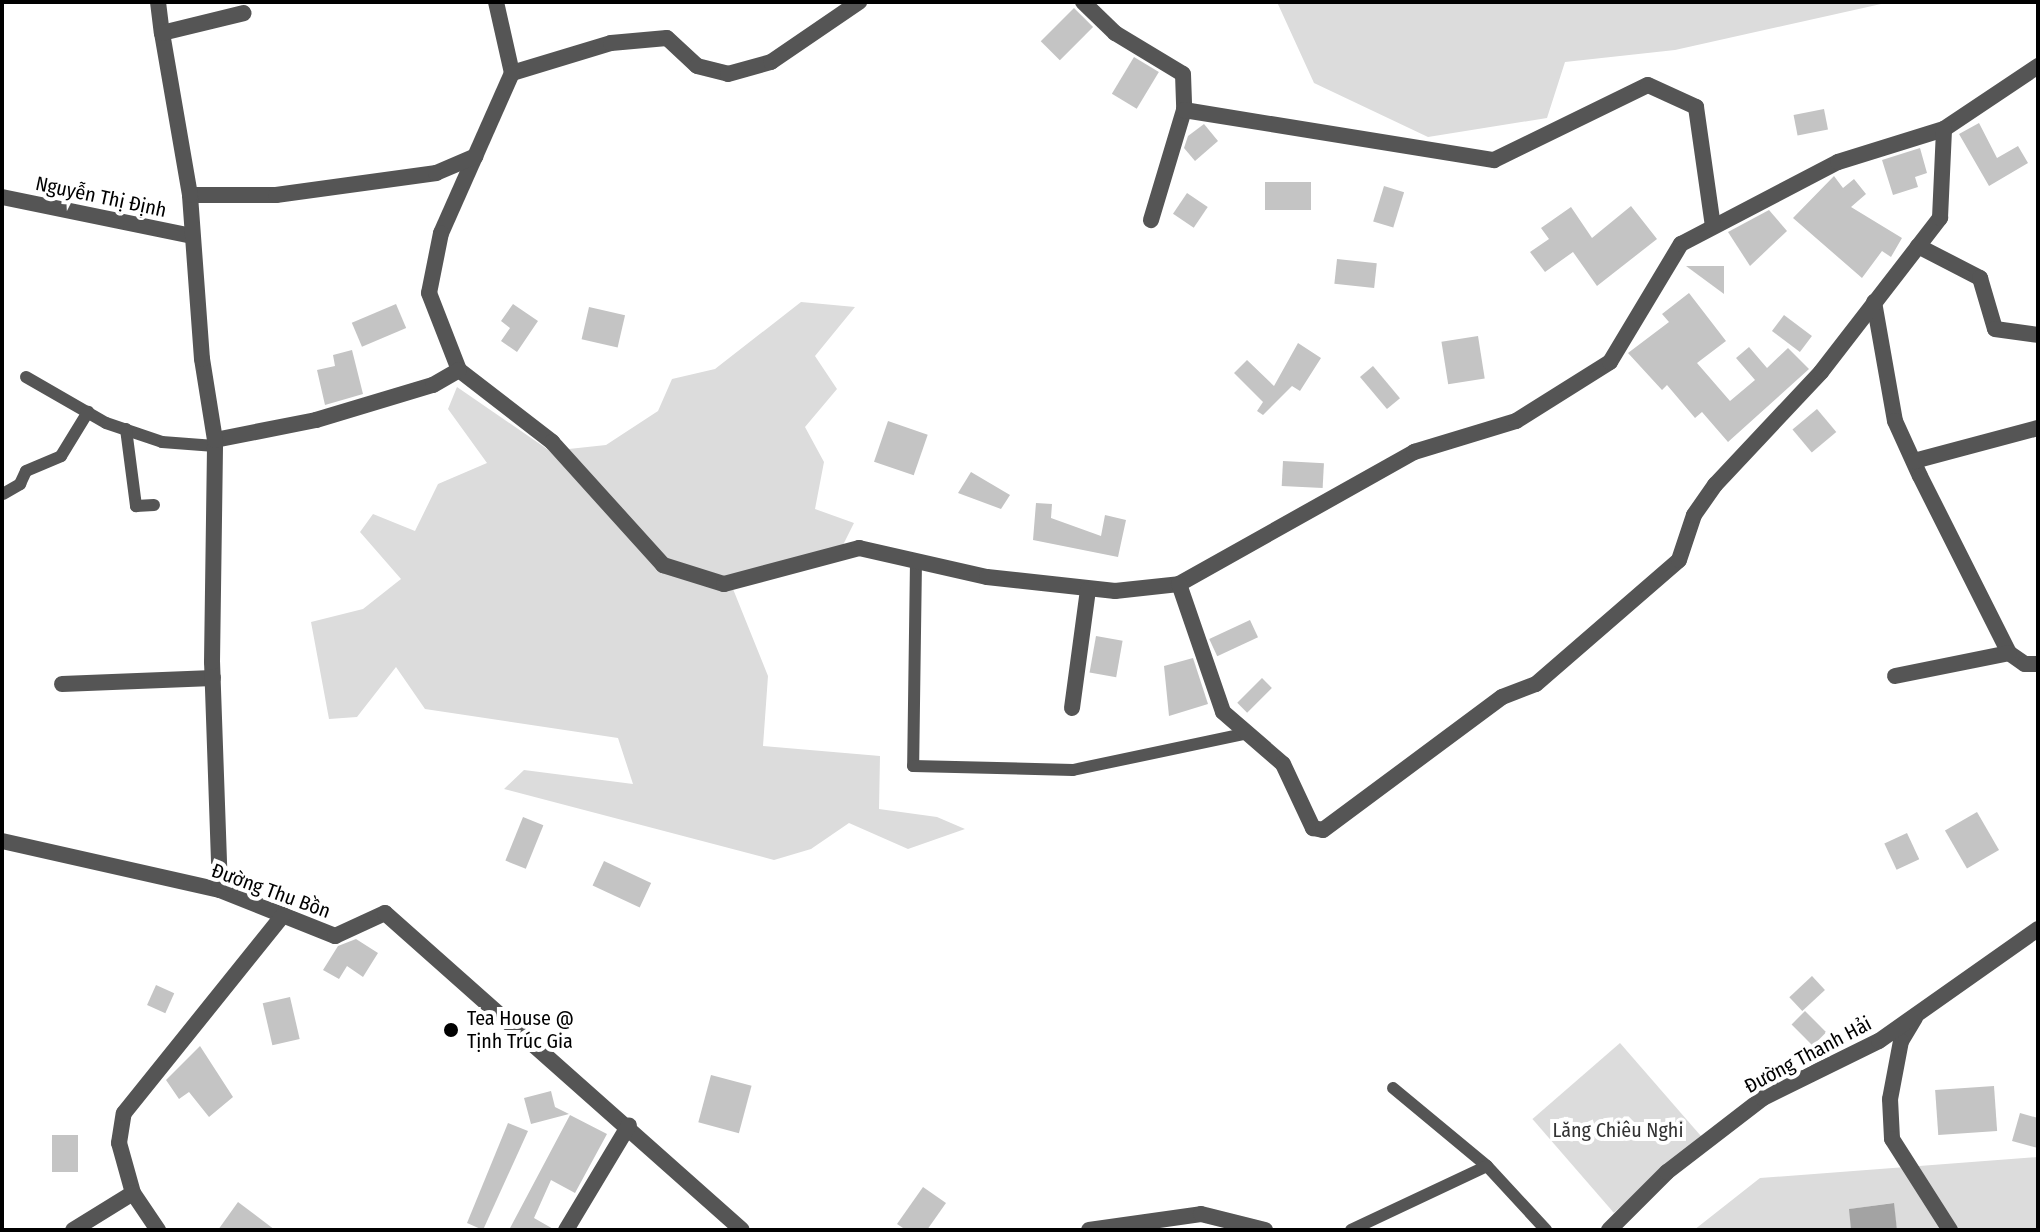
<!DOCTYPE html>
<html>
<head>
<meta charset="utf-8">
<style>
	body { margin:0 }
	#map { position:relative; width:2040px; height:1232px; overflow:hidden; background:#fff; font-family:"Fira Sans Condensed",sans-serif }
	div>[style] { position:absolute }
	.green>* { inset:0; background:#dcdcdc; transform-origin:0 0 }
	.water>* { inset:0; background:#a3a3a3 }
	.building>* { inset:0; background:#c4c4c4; transform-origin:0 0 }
	.service>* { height:12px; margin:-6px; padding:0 6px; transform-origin:6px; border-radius:6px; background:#555 }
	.minor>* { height:16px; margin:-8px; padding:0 8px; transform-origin:8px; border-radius:8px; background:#555 }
	.dots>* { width:22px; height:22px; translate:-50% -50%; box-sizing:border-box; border:4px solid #fff; border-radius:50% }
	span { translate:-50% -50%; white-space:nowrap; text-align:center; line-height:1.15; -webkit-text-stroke:8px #fff; paint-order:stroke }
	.street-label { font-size:20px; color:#000 }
	.poi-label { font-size:20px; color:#000 }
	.left { translate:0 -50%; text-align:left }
	.park-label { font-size:20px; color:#333 }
	.frame { position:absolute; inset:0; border:4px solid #000; pointer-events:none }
</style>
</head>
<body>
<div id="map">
	<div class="green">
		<div style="clip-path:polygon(1277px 2px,1890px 2px,1675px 50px,1565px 62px,1547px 118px,1428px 137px,1314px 83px)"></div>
		<div style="clip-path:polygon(801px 302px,855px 307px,815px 356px,837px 389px,805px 427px,824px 462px,815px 509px,854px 523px,839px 553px,733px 589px,768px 676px,763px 746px,880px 756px,879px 809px,937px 817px,965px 829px,908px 849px,849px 823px,811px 849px,774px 860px,504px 789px,524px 770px,633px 784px,618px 738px,425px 709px,396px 667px,357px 717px,329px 719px,311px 622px,363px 609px,401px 579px,360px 532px,373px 514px,415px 531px,438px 484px,487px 463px,448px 409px,457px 387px,550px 451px,606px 445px,658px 411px,672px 379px,715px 369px)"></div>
		<div style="left:1620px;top:1043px;width:124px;height:116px;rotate:49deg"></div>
		<div style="clip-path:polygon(2038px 1157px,2038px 1230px,1897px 1230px,1893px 1203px,1850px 1209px,1851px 1230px,1694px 1230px,1760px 1178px)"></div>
	</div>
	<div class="water">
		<div style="clip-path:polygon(1894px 1203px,1897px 1230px,1851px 1230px,1849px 1209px)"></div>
	</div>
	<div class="building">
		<div style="left:1074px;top:8px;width:27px;height:47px;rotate:45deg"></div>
		<div style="left:1134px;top:57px;width:29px;height:43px;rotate:31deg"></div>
		<div style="left:1824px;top:109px;width:21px;height:31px;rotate:79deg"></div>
		<div style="clip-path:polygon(1979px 123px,1997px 158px,2018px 146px,2028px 163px,1989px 186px,1959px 134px)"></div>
		<div style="clip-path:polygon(1204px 124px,1218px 141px,1195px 161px,1184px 148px,1188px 136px)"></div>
		<div style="clip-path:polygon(1920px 148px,1927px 173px,1915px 177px,1918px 187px,1893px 195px,1882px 160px)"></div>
		<div style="clip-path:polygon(1834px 176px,1843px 188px,1854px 179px,1866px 194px,1851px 207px,1902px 238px,1891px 257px,1882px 251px,1862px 278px,1793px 218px)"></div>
		<div style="left:1265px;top:182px;width:46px;height:28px"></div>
		<div style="left:1384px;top:186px;width:21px;height:37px;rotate:17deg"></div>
		<div style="left:1187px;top:193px;width:25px;height:25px;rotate:34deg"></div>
		<div style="clip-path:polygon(1631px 206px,1657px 239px,1597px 286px,1573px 252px,1545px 272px,1530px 252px,1549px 239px,1541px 228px,1571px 207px,1592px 238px)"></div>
		<div style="clip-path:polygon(1769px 210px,1787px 231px,1750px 266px,1728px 232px)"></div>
		<div style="left:1337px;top:259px;width:40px;height:25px;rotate:6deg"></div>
		<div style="clip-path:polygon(1686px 266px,1724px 266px,1724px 294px)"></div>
		<div style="clip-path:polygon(1689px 293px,1726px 341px,1697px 363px,1730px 401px,1755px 380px,1736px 358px,1749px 347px,1767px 368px,1788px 348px,1809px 369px,1728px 442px,1702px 412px,1695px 418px,1667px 385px,1662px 390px,1628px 353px,1669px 322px,1662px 314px)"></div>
		<div style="left:396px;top:304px;width:26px;height:48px;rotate:67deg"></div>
		<div style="clip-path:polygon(513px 304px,538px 321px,517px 352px,501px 341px,510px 328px,501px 321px)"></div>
		<div style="left:589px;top:307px;width:37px;height:33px;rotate:13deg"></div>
		<div style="left:1784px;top:315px;width:35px;height:20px;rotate:37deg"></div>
		<div style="left:1478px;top:336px;width:43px;height:37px;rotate:81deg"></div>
		<div style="clip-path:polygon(1298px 343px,1321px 358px,1300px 391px,1292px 386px,1263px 415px,1257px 411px,1263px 402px,1234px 373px,1247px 360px,1274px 386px)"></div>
		<div style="clip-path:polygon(352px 350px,363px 394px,325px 405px,317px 370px,335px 366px,333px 355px)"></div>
		<div style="left:1373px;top:366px;width:42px;height:17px;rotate:50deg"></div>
		<div style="left:1817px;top:409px;width:30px;height:32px;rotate:50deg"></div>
		<div style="left:888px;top:421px;width:42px;height:43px;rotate:19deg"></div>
		<div style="left:1283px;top:461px;width:41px;height:25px;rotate:3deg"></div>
		<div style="clip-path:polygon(971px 472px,1010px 495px,1001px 509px,958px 493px)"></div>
		<div style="clip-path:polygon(1036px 503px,1052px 504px,1051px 518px,1101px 536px,1105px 515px,1126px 520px,1118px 557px,1033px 540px)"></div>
		<div style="left:1250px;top:620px;width:19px;height:45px;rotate:65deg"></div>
		<div style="left:1096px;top:636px;width:27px;height:37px;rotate:10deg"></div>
		<div style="clip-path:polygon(1193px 658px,1208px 704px,1169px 716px,1164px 666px)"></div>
		<div style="left:1262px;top:678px;width:14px;height:35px;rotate:45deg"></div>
		<div style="left:1977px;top:812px;width:44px;height:37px;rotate:60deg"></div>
		<div style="left:523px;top:817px;width:22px;height:47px;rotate:22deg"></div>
		<div style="left:1907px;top:833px;width:29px;height:25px;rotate:65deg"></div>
		<div style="left:604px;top:861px;width:52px;height:27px;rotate:25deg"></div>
		<div style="clip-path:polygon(356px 939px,378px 953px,363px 977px,347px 966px,339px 979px,323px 970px,338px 946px)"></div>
		<div style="left:1812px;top:976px;width:19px;height:31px;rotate:47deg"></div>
		<div style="left:156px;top:985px;width:20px;height:22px;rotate:24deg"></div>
		<div style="left:290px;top:997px;width:43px;height:28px;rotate:77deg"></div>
		<div style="left:1805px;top:1011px;width:30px;height:19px;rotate:45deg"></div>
		<div style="clip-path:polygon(200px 1046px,233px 1097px,209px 1117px,189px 1092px,179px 1099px,166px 1080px)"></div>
		<div style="left:711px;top:1075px;width:42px;height:49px;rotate:15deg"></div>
		<div style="left:1994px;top:1086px;width:45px;height:59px;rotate:86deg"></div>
		<div style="clip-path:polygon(551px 1091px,555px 1107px,569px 1114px,531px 1124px,524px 1098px)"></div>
		<div style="clip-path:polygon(2020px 1113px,2038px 1118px,2038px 1148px,2012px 1141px)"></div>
		<div style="clip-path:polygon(570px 1115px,607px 1134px,575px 1193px,551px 1180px,534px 1218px,555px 1230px,509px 1230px)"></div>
		<div style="clip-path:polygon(508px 1123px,528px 1131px,483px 1230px,467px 1223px)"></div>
		<div style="left:52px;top:1135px;width:26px;height:37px"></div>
		<div style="clip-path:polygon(923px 1187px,946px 1203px,927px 1230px,906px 1230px,897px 1224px)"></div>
		<div style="clip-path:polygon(238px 1202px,275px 1230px,218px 1230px)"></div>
	</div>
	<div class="service">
		<div style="left:26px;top:377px;width:92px;rotate:29.9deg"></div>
		<div style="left:106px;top:423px;width:59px;rotate:18.7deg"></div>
		<div style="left:162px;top:442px;width:53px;rotate:4.3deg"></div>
		<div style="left:126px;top:429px;width:78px;rotate:82.6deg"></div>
		<div style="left:136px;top:506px;width:18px;rotate:-3deg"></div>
		<div style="left:3px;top:494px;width:20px;rotate:-30deg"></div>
		<div style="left:20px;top:484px;width:14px;rotate:-65deg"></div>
		<div style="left:26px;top:471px;width:38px;rotate:-23deg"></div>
		<div style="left:61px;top:456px;width:52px;rotate:-58.5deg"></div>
		<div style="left:916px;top:561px;width:205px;rotate:90.8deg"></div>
		<div style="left:913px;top:766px;width:160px;rotate:1.4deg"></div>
		<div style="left:1073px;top:770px;width:175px;rotate:-11.9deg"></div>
		<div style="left:1393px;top:1088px;width:122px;rotate:39.7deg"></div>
		<div style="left:1487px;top:1166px;width:87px;rotate:47.3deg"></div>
		<div style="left:1351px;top:1230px;width:150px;rotate:-25.2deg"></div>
	</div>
	<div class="minor">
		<div style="left:158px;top:2px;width:31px;rotate:83deg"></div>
		<div style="left:496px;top:2px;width:73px;rotate:77.3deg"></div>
		<div style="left:512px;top:73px;width:103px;rotate:-16.9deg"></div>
		<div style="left:611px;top:43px;width:56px;rotate:-5.1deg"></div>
		<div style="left:667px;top:38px;width:41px;rotate:43deg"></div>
		<div style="left:697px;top:66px;width:32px;rotate:14deg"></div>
		<div style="left:728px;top:74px;width:45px;rotate:-15.6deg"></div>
		<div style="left:771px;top:62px;width:107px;rotate:-34.3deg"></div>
		<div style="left:1083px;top:2px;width:45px;rotate:44.1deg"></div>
		<div style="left:1115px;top:33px;width:79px;rotate:31.1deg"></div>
		<div style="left:1183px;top:74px;width:36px;rotate:88deg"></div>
		<div style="left:1184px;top:110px;width:115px;rotate:106.7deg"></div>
		<div style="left:512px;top:73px;width:175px;rotate:113.9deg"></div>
		<div style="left:441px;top:233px;width:61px;rotate:101.3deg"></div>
		<div style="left:429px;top:293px;width:83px;rotate:68.7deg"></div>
		<div style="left:459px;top:370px;width:118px;rotate:37.7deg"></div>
		<div style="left:552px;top:442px;width:166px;rotate:47.9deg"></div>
		<div style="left:663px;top:565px;width:64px;rotate:17.3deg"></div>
		<div style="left:724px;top:584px;width:140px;rotate:-14.9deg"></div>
		<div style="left:859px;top:548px;width:131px;rotate:12.8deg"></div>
		<div style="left:987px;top:577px;width:129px;rotate:6.2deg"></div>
		<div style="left:1115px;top:591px;width:64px;rotate:-6.2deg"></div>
		<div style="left:1179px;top:584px;width:270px;rotate:-29.3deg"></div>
		<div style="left:1414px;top:452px;width:107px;rotate:-16.9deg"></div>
		<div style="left:1516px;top:421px;width:111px;rotate:-32.1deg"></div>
		<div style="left:1610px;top:362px;width:138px;rotate:-59deg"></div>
		<div style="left:1681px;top:244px;width:177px;rotate:-27.6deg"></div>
		<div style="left:1838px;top:162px;width:111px;rotate:-17.3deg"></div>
		<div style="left:1944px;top:129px;width:113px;rotate:-33.8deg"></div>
		<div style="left:1184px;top:110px;width:314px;rotate:9.2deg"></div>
		<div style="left:1494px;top:160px;width:171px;rotate:-26deg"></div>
		<div style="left:1648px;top:85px;width:53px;rotate:24.6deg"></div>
		<div style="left:1696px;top:107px;width:120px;rotate:81.9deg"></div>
		<div style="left:190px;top:195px;width:86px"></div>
		<div style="left:276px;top:195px;width:162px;rotate:-7.8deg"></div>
		<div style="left:436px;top:173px;width:43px;rotate:-23deg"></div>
		<div style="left:2px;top:197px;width:194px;rotate:11.6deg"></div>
		<div style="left:1918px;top:246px;width:70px;rotate:27.3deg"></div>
		<div style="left:1980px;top:278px;width:53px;rotate:73.6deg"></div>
		<div style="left:1995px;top:329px;width:43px;rotate:7.9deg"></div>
		<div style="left:1874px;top:302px;width:121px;rotate:80deg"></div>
		<div style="left:1895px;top:421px;width:60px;rotate:65.6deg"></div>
		<div style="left:1920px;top:476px;width:198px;rotate:63.3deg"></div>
		<div style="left:2009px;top:653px;width:19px;rotate:35deg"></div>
		<div style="left:2025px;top:664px;width:13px"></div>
		<div style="left:215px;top:440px;width:103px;rotate:-11.2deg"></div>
		<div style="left:316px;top:420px;width:122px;rotate:-16.7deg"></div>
		<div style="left:433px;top:385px;width:30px;rotate:-30deg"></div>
		<div style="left:1914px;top:461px;width:128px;rotate:-14.9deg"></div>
		<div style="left:1179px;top:584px;width:135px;rotate:71deg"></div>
		<div style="left:1223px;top:712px;width:79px;rotate:40.9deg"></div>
		<div style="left:1283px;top:764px;width:71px;rotate:64.9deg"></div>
		<div style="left:1313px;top:828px;width:10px;rotate:11deg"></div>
		<div style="left:1323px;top:830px;width:223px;rotate:-36.6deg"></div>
		<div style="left:1502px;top:697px;width:36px;rotate:-21deg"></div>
		<div style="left:1536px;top:684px;width:189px;rotate:-40.9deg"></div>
		<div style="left:1679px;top:560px;width:47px;rotate:-71.6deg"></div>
		<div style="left:1694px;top:515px;width:37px;rotate:-55deg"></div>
		<div style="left:1715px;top:485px;width:155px;rotate:-46.8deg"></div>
		<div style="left:1821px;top:372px;width:195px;rotate:-52.3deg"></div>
		<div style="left:1940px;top:218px;width:89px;rotate:-87.4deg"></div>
		<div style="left:1895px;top:676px;width:116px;rotate:-11.4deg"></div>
		<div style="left:62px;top:684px;width:151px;rotate:-2.3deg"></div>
		<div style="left:1072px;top:708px;width:119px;rotate:-82.3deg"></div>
		<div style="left:2px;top:841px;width:223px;rotate:12.7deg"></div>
		<div style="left:220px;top:890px;width:124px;rotate:21.8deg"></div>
		<div style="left:335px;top:936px;width:55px;rotate:-24.7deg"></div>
		<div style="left:385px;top:913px;width:477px;rotate:41.6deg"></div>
		<div style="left:220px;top:890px;width:228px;rotate:-92deg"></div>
		<div style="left:212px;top:662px;width:222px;rotate:-89.2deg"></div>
		<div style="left:215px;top:440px;width:82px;rotate:-99.1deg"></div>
		<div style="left:202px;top:359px;width:164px;rotate:-94.2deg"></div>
		<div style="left:190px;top:195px;width:164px;rotate:-99.8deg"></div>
		<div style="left:162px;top:33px;width:84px;rotate:-13.7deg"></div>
		<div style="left:1915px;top:1018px;width:27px;rotate:121deg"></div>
		<div style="left:1901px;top:1041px;width:59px;rotate:100.7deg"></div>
		<div style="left:1890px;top:1099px;width:40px;rotate:87.1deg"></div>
		<div style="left:1892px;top:1139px;width:108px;rotate:57.5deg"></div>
		<div style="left:133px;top:1193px;width:52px;rotate:-105.6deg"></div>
		<div style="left:119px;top:1143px;width:30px;rotate:-81deg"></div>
		<div style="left:124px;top:1113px;width:254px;rotate:-51.2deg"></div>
		<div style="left:73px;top:1230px;width:70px;rotate:-31.7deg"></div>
		<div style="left:133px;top:1193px;width:45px;rotate:56deg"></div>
		<div style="left:566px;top:1230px;width:122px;rotate:-59deg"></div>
		<div style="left:1089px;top:1230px;width:113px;rotate:-8.1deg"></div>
		<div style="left:1201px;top:1214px;width:66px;rotate:14deg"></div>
		<div style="left:1609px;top:1230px;width:82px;rotate:-45deg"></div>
		<div style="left:1667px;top:1172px;width:121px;rotate:-37.6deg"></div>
		<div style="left:1763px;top:1098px;width:129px;rotate:-26.2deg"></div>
		<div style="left:1879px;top:1041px;width:194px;rotate:-35.2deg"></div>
	</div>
	<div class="dots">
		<div style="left:451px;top:1030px;background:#000"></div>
	</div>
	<div class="street-label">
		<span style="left:101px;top:197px;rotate:12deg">Nguyễn Thị Định</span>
		<span style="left:271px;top:891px;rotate:20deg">Đường Thu Bồn</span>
		<span style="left:1808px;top:1055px;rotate:-28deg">Đường Thanh Hải</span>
	</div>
	<div class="poi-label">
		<span class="left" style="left:467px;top:1030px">Tea House @<br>Tịnh Trúc Gia</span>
	</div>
	<div class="park-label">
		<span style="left:1618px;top:1130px">Lăng Chiêu Nghi</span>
	</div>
	<div class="frame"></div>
</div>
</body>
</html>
